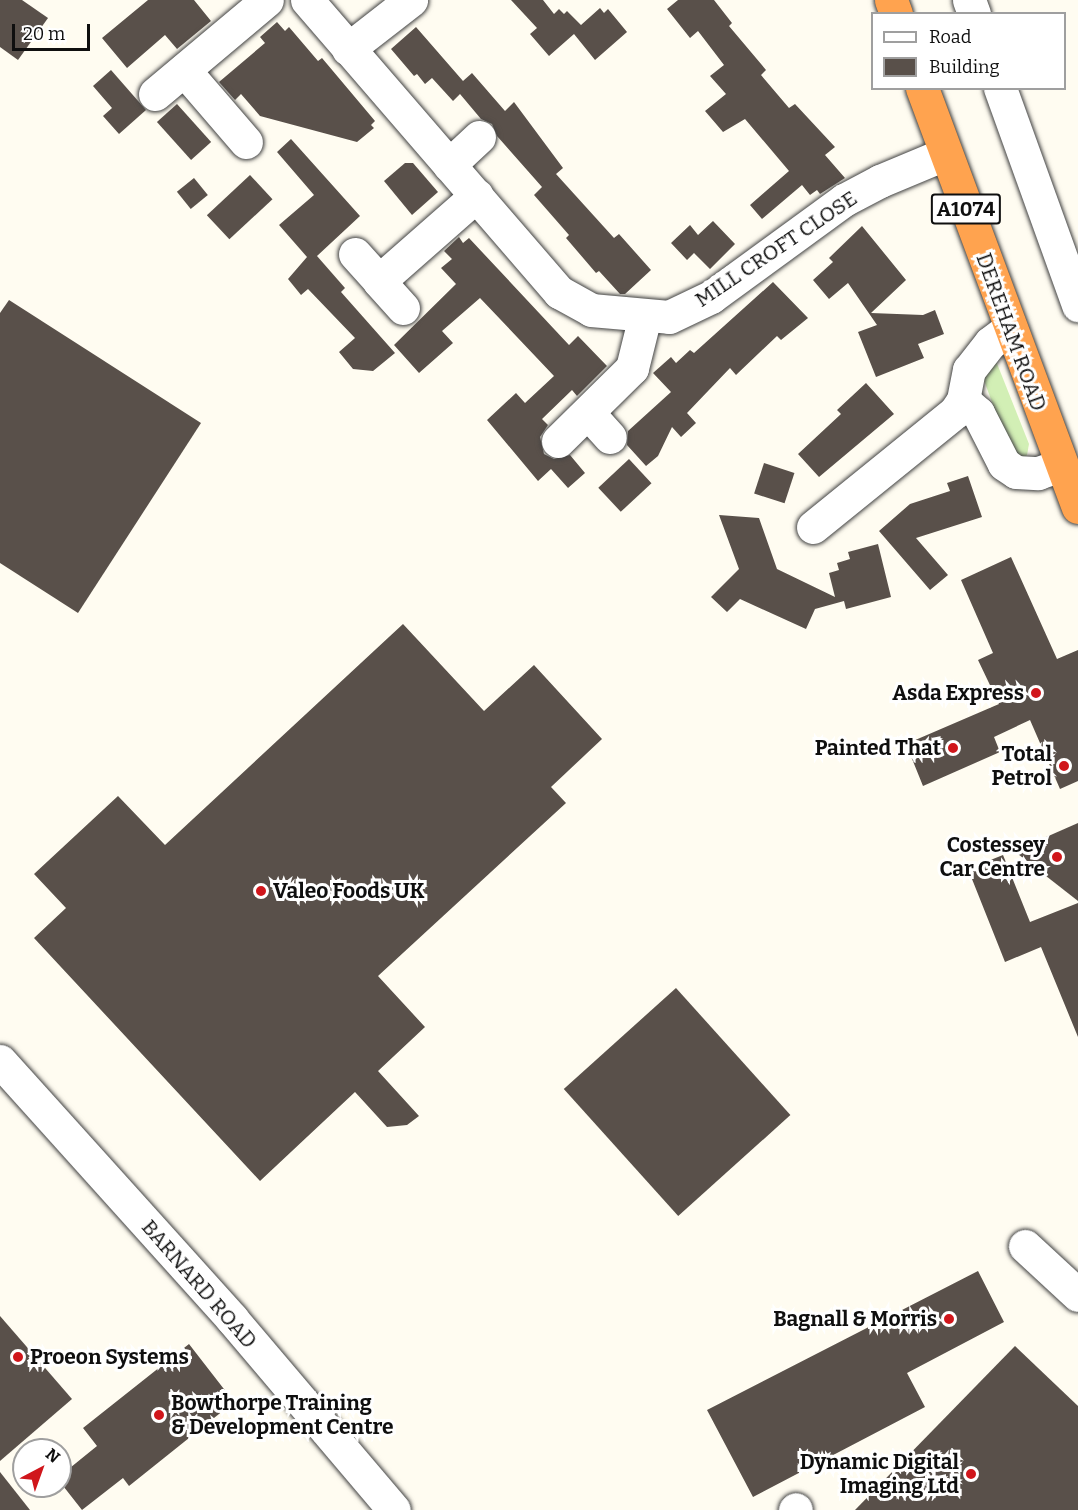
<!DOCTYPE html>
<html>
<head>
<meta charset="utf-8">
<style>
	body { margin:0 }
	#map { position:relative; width:1078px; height:1510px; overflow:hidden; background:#fffcf1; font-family:Bitter,serif }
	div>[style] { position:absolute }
	.green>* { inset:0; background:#d2efb5 }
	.building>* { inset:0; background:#59504a; transform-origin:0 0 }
	.roads { filter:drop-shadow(0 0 2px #424242) drop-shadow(0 0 2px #424242) }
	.minor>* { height:33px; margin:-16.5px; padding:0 16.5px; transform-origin:16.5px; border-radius:16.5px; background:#fff }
	.highway>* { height:33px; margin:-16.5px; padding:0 16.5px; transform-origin:16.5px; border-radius:16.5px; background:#ffa34f }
	.dots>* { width:16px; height:16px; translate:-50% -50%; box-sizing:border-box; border:3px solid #fff; border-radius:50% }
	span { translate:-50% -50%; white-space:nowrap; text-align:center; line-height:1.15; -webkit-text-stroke:6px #fff; paint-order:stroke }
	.shield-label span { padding:2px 4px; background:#fff; border:2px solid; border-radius:4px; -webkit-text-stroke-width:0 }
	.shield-label { font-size:20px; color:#0f0f0f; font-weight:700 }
	.street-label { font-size:21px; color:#0f0f0f }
	.poi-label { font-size:21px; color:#0f0f0f; font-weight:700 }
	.right { translate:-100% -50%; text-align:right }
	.left { translate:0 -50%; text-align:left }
	.legend { position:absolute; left:871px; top:12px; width:195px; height:78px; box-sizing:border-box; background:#fff; border:2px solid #9f9f9f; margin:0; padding:8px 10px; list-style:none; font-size:18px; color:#0f0f0f }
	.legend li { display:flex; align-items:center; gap:12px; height:30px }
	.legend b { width:30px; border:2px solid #9f9f9f }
	.north { position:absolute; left:12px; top:1438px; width:60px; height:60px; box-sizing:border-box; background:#fff; border:2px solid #9f9f9f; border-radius:50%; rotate:41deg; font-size:16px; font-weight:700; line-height:24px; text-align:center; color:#0f0f0f }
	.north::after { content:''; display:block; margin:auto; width:21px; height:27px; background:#d0161b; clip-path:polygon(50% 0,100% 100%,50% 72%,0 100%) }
	.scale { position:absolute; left:12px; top:24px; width:78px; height:27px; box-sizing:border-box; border:3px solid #0f0f0f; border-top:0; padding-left:8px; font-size:18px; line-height:21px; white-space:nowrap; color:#0f0f0f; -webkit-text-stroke:4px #fff; paint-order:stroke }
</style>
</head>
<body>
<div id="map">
	<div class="green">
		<div style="clip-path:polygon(996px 361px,1029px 444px,1027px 455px,1021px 460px,1009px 449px,981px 372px)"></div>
	</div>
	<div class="building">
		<div style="clip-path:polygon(0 0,22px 0,48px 18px,18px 60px,0 47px)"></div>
		<div style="clip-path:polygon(148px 0,194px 0,211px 21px,177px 49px,165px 35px,127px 68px,102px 38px)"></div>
		<div style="clip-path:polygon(511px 0,543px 0,554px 14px,559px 9px,564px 14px,567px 11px,581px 25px,600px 8px,604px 13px,608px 9px,627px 32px,595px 60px,574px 34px,549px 56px,530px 34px,537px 28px)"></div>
		<div style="clip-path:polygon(678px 0,714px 0,732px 23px,729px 26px,766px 70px,761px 75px,789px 108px,795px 104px,835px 147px,825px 155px,845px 178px,820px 194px,817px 190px,810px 195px,802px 185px,762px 219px,750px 205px,789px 171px,745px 119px,723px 132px,705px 111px,726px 94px,710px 76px,724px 65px,698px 31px,690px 38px,667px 9px)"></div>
		<div style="clip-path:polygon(277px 22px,285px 31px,289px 27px,318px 61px,322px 58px,375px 121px,371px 125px,374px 128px,357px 142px,260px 116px,241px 94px,235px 100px,219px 82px,265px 43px,260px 37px)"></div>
		<div style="clip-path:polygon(416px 27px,463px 81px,472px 73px,505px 111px,514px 102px,563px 168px,556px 174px,614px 238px,619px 234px,651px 270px,625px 294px,620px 294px,599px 271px,596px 273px,566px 238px,569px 235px,534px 195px,542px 187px,497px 136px,492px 124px,481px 119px,460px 94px,453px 101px,432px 78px,425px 84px,417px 74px,414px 76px,391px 49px)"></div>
		<div style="clip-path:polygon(111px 70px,146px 110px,119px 134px,103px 116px,112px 108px,93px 86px)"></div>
		<div style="left:177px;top:104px;width:51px;height:27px;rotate:48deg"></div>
		<div style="clip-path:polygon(291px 139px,360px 216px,317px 256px,345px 288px,341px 292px,395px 353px,373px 371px,353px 369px,339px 352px,355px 338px,308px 289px,301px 295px,288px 279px,307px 257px,279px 225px,314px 195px,277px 152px)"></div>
		<div style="clip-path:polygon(405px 163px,413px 163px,438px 192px,412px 215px,384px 181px)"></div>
		<div style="left:250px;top:175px;width:33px;height:59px;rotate:47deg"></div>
		<div style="left:194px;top:178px;width:22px;height:22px;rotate:51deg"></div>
		<div style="clip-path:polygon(713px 221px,735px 244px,710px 269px,694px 253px,687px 260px,671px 243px,690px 225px,698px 235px)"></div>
		<div style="clip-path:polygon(862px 226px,906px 280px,871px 313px,923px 315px,935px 310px,944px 334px,918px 344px,924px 358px,876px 377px,858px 332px,877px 325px,848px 283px,829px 299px,813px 280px,833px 262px,829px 258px)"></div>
		<div style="clip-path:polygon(459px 237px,463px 243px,469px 238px,569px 345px,578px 336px,607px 366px,577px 396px,572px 390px,542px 419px,548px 425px,540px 437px,544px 454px,554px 459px,570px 455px,585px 473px,568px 488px,551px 469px,538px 481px,487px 420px,516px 393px,525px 403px,554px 376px,480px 298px,442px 331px,453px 343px,419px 373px,394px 345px,456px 284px,441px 268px,452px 259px,444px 251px)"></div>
		<div style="clip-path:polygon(773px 282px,808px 318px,781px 340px,777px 336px,736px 375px,730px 368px,687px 413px,696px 423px,681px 437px,672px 427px,658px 456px,646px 466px,627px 445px,628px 431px,671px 392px,653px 373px,671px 357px,676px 363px,690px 350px,694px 353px)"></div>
		<div style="clip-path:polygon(9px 300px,201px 423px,78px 613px,0 563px,0 313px)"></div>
		<div style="clip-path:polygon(866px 383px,894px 414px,819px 477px,798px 454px,841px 414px,837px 410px)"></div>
		<div style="left:629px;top:459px;width:33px;height:42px;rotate:47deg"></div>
		<div style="left:764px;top:463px;width:32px;height:32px;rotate:18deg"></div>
		<div style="clip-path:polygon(968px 476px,982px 517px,916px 538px,948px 575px,930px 590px,879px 531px,910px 504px,950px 491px,947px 483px)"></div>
		<div style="clip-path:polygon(719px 515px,759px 518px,777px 569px,835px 597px,829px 573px,839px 570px,837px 563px,850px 559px,848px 552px,878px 544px,891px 597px,846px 609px,844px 601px,815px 609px,806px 629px,740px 599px,727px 612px,711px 597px,739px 569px)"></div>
		<div style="clip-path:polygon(1011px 557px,1057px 659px,1078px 650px,1078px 781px,1060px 789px,1030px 720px,994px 737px,1000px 752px,923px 786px,906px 744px,999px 704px,978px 660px,993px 653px,961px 580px)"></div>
		<div style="clip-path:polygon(403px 624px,484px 711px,534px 665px,602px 739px,551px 787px,566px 803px,378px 976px,425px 1027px,378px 1071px,419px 1116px,407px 1125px,387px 1127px,355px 1092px,260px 1181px,34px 938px,66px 908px,34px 874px,118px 796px,165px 845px)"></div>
		<div style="clip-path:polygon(1078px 823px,1078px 901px,1014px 851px)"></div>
		<div style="clip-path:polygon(1003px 855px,1030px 922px,1078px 903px,1078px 1037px,1041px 947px,1005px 962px,968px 869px)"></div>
		<div style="left:676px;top:988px;width:171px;height:151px;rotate:48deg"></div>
		<div style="clip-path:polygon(978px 1271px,1004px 1322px,907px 1373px,925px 1407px,753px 1497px,707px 1410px)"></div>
		<div style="clip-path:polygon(0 1316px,72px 1399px,0 1461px)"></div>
		<div style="clip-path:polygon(189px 1344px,234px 1402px,129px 1486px,123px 1478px,82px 1510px,60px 1482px,60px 1476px,97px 1446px,83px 1428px)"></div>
		<div style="clip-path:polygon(1015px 1346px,1078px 1406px,1078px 1510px,855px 1510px)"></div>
		<div style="clip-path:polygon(0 1472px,30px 1510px,0 1510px)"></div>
	</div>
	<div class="roads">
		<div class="minor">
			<div style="left:307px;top:0;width:386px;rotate:49.2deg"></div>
			<div style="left:559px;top:292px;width:37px;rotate:29deg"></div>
			<div style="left:591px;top:310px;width:78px;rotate:5.1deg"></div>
			<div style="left:669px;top:317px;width:47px;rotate:-25.5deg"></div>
			<div style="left:711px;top:297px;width:165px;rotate:-36.1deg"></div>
			<div style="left:844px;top:200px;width:41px;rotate:-27.8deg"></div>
			<div style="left:880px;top:181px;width:70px;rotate:-22.6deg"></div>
			<div style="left:969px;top:0;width:15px;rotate:70deg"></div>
			<div style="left:348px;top:49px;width:80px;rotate:-37.9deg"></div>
			<div style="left:184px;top:70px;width:95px;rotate:49.3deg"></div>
			<div style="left:1000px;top:88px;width:231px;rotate:70.2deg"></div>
			<div style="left:155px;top:94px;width:146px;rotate:-40deg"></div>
			<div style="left:449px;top:165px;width:41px;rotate:-43deg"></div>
			<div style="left:355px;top:254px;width:36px;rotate:48deg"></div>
			<div style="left:403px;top:308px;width:36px;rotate:-132deg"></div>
			<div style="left:379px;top:281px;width:130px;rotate:-41.3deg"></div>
			<div style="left:963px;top:400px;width:20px;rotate:41deg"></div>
			<div style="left:978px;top:413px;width:57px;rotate:63deg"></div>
			<div style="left:1004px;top:464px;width:14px;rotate:34deg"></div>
			<div style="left:1016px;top:472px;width:22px;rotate:3deg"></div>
			<div style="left:1038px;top:473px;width:24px;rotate:-19deg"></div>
			<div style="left:589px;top:414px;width:31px;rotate:48deg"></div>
			<div style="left:558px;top:441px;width:104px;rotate:-44.6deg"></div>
			<div style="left:632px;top:368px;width:54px;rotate:-76deg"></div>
			<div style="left:813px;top:527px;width:183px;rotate:-39deg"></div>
			<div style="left:955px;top:412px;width:14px;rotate:-56deg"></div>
			<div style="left:963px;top:400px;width:31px;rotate:-79deg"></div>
			<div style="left:969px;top:370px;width:34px;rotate:-52deg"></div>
			<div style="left:990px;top:343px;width:25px;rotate:-37deg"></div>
			<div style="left:0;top:1061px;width:347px;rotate:48deg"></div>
			<div style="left:232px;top:1319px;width:250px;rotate:49.7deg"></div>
			<div style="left:1025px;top:1246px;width:72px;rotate:42.8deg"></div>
			<div style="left:795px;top:1510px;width:1px;rotate:-45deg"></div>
		</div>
		<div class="highway">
			<div style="left:891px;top:0;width:15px;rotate:70deg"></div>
			<div style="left:922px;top:88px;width:447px;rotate:69.6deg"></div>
		</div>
	</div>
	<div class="dots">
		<div style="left:1036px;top:693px;background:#d0161b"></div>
		<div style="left:953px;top:748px;background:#d0161b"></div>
		<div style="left:1064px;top:766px;background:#d0161b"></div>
		<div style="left:1057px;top:857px;background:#d0161b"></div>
		<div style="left:261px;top:891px;background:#d0161b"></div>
		<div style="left:949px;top:1319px;background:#d0161b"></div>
		<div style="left:18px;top:1357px;background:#d0161b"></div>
		<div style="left:159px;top:1415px;background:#d0161b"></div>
		<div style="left:971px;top:1474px;background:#d0161b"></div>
	</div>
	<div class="shield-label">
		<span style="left:966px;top:209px">A1074</span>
	</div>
	<div class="street-label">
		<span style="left:776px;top:249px;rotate:-34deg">MILL CROFT CLOSE</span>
		<span style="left:1011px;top:332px;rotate:70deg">DEREHAM ROAD</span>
		<span style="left:199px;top:1284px;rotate:49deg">BARNARD ROAD</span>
	</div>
	<div class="poi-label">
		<span class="right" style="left:1024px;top:693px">Asda Express</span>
		<span class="right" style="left:941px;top:748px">Painted That</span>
		<span class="right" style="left:1052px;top:766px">Total<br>Petrol</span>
		<span class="right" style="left:1045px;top:857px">Costessey<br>Car Centre</span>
		<span class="left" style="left:273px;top:891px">Valeo Foods UK</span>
		<span class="right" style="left:937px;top:1319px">Bagnall &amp; Morris</span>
		<span class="left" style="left:30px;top:1357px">Proeon Systems</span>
		<span class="left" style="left:171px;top:1415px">Bowthorpe Training<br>&amp; Development Centre</span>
		<span class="right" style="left:959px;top:1474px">Dynamic Digital<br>Imaging Ltd</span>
	</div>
	<ul class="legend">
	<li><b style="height:8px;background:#fff"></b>Road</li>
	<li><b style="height:16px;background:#59504a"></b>Building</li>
	</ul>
	<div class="north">N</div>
	<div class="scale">20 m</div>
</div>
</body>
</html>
